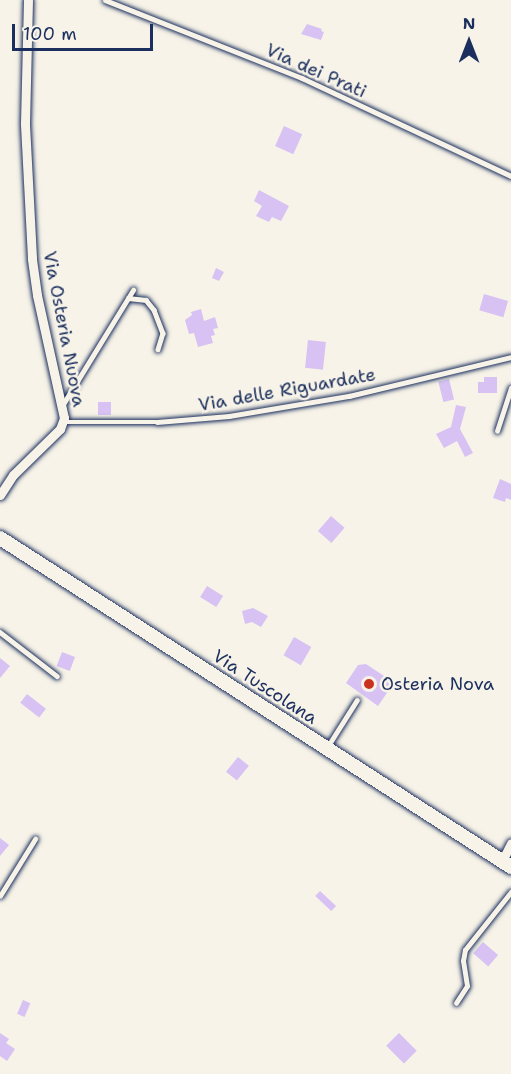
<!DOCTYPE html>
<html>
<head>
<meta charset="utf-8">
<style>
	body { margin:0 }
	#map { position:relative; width:511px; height:1074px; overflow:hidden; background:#f7f3e8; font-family:"Shantell Sans",sans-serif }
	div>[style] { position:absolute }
	.building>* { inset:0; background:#d7c2f3; transform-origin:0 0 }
	.roads { filter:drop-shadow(0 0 2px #1b2f5e) drop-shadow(0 0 2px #1b2f5e) }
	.lane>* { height:4.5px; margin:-2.25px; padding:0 2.25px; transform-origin:2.25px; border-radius:2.25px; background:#f7f3e8 }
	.street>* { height:9px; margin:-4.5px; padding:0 4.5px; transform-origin:4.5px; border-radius:4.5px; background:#f7f3e8 }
	.secondary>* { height:14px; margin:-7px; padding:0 7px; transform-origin:7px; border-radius:7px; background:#f7f3e8 }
	.dots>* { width:16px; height:16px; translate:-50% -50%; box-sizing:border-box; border:3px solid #f7f3e8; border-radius:50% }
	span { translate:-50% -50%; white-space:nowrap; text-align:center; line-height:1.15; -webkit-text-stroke:5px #f7f3e8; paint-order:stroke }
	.street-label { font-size:18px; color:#1b2f5e }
	.poi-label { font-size:18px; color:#1b2f5e }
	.left { translate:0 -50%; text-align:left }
	.north { position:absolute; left:439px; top:12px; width:60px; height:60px; -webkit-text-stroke:4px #f7f3e8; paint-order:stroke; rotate:0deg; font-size:16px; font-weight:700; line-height:24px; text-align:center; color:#1b2f5e }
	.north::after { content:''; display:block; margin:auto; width:21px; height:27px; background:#1b2f5e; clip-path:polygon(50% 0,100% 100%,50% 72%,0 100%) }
	.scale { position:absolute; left:12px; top:24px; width:141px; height:27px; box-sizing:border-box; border:3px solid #1b2f5e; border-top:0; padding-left:8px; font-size:18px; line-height:21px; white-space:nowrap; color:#1b2f5e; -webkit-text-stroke:4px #f7f3e8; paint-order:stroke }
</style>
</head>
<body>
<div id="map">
	<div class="building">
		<div style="clip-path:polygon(307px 24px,322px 29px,321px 31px,324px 32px,321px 40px,301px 34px)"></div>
		<div style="left:284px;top:126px;width:20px;height:22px;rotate:24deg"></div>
		<div style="clip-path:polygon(259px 190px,289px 206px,281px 221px,272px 217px,269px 222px,256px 216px,262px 206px,254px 201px)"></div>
		<div style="clip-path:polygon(216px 268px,224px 272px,219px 281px,212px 278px)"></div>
		<div style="left:484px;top:294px;width:25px;height:17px;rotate:16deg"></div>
		<div style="clip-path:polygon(201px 309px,204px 321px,215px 317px,218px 328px,213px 329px,215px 335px,211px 336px,213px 343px,198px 347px,194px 333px,189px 334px,185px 320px,192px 315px,191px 312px)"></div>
		<div style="left:308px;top:340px;width:18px;height:28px;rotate:6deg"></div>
		<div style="clip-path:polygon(484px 377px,497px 377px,497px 393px,478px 393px,478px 382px,484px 382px)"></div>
		<div style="left:449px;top:379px;width:21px;height:11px;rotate:76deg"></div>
		<div style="left:98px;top:402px;width:13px;height:13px"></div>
		<div style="clip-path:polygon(456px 405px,466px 407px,460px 429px,473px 453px,465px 457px,457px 441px,444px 448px,436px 434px,451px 427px)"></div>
		<div style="clip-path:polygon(500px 479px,511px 484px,511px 500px,506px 498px,505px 502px,493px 498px)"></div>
		<div style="left:331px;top:516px;width:18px;height:20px;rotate:41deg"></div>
		<div style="left:207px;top:586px;width:19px;height:13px;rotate:32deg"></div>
		<div style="clip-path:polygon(253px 608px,268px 616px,261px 627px,252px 622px,245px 624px,242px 611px)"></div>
		<div style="left:294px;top:637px;width:20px;height:21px;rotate:30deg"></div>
		<div style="left:62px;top:652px;width:14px;height:15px;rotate:21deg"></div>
		<div style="clip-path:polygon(0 658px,10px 666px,0 678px)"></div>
		<div style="clip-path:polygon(366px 664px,387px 678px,391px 687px,378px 706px,346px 683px,358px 665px)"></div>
		<div style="left:27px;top:694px;width:24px;height:11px;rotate:38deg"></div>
		<div style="left:238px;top:757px;width:14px;height:19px;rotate:39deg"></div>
		<div style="clip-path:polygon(0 838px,9px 845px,0 856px)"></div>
		<div style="left:320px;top:891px;width:22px;height:7px;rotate:43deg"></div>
		<div style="left:483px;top:942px;width:20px;height:15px;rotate:41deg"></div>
		<div style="left:23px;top:1000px;width:8px;height:15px;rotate:23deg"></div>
		<div style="clip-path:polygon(0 1033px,9px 1039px,6px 1043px,15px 1049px,7px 1061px,0 1056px)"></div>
		<div style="left:399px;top:1033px;width:25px;height:18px;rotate:45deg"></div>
	</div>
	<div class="roads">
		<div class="lane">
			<div style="left:105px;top:0;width:212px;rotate:21.6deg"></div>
			<div style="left:302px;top:78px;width:231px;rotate:25.1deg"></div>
			<div style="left:128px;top:298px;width:18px;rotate:6deg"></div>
			<div style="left:146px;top:300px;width:13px;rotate:51deg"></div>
			<div style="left:154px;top:310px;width:25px;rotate:69deg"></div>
			<div style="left:163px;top:333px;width:17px;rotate:107deg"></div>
			<div style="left:62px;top:406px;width:136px;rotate:-58.5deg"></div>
			<div style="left:63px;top:422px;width:94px"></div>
			<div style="left:157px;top:422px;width:72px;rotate:-4.8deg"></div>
			<div style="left:229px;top:416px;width:122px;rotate:-9.5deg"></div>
			<div style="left:349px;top:396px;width:167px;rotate:-13.5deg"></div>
			<div style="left:497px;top:431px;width:45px;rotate:-72deg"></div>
			<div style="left:0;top:632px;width:72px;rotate:37.7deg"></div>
			<div style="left:328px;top:746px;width:54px;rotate:-57.8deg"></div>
			<div style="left:0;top:896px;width:67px;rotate:-58.4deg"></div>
			<div style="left:456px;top:1003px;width:20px;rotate:-57deg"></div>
			<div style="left:467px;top:986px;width:25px;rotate:-99deg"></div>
			<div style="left:463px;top:961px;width:11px;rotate:-80deg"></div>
			<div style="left:465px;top:950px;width:74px;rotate:-51.6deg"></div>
		</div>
		<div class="street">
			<div style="left:0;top:495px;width:24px;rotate:-57deg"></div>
			<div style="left:13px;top:475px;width:66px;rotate:-44.4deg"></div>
			<div style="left:60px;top:429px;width:12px;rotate:-70deg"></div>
			<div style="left:64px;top:418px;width:126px;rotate:-102.4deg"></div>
			<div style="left:37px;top:295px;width:37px;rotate:-98deg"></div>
			<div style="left:32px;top:258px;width:135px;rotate:-93deg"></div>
			<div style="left:25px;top:123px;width:123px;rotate:-88.6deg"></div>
			<div style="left:502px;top:861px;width:20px;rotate:-63deg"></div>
		</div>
		<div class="secondary">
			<div style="left:0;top:538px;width:608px;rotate:32.77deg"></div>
		</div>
	</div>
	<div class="dots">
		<div style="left:369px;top:684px;background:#c8321e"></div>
	</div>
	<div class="street-label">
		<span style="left:316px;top:71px;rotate:24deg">Via dei Prati</span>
		<span style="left:64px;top:329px;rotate:79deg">Via Osteria Nuova</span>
		<span style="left:287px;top:390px;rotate:-10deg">Via delle Riguardate</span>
		<span style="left:265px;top:687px;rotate:33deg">Via Tuscolana</span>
	</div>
	<div class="poi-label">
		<span class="left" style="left:381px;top:684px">Osteria Nova</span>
	</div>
	<div class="north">N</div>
	<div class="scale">100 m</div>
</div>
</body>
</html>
